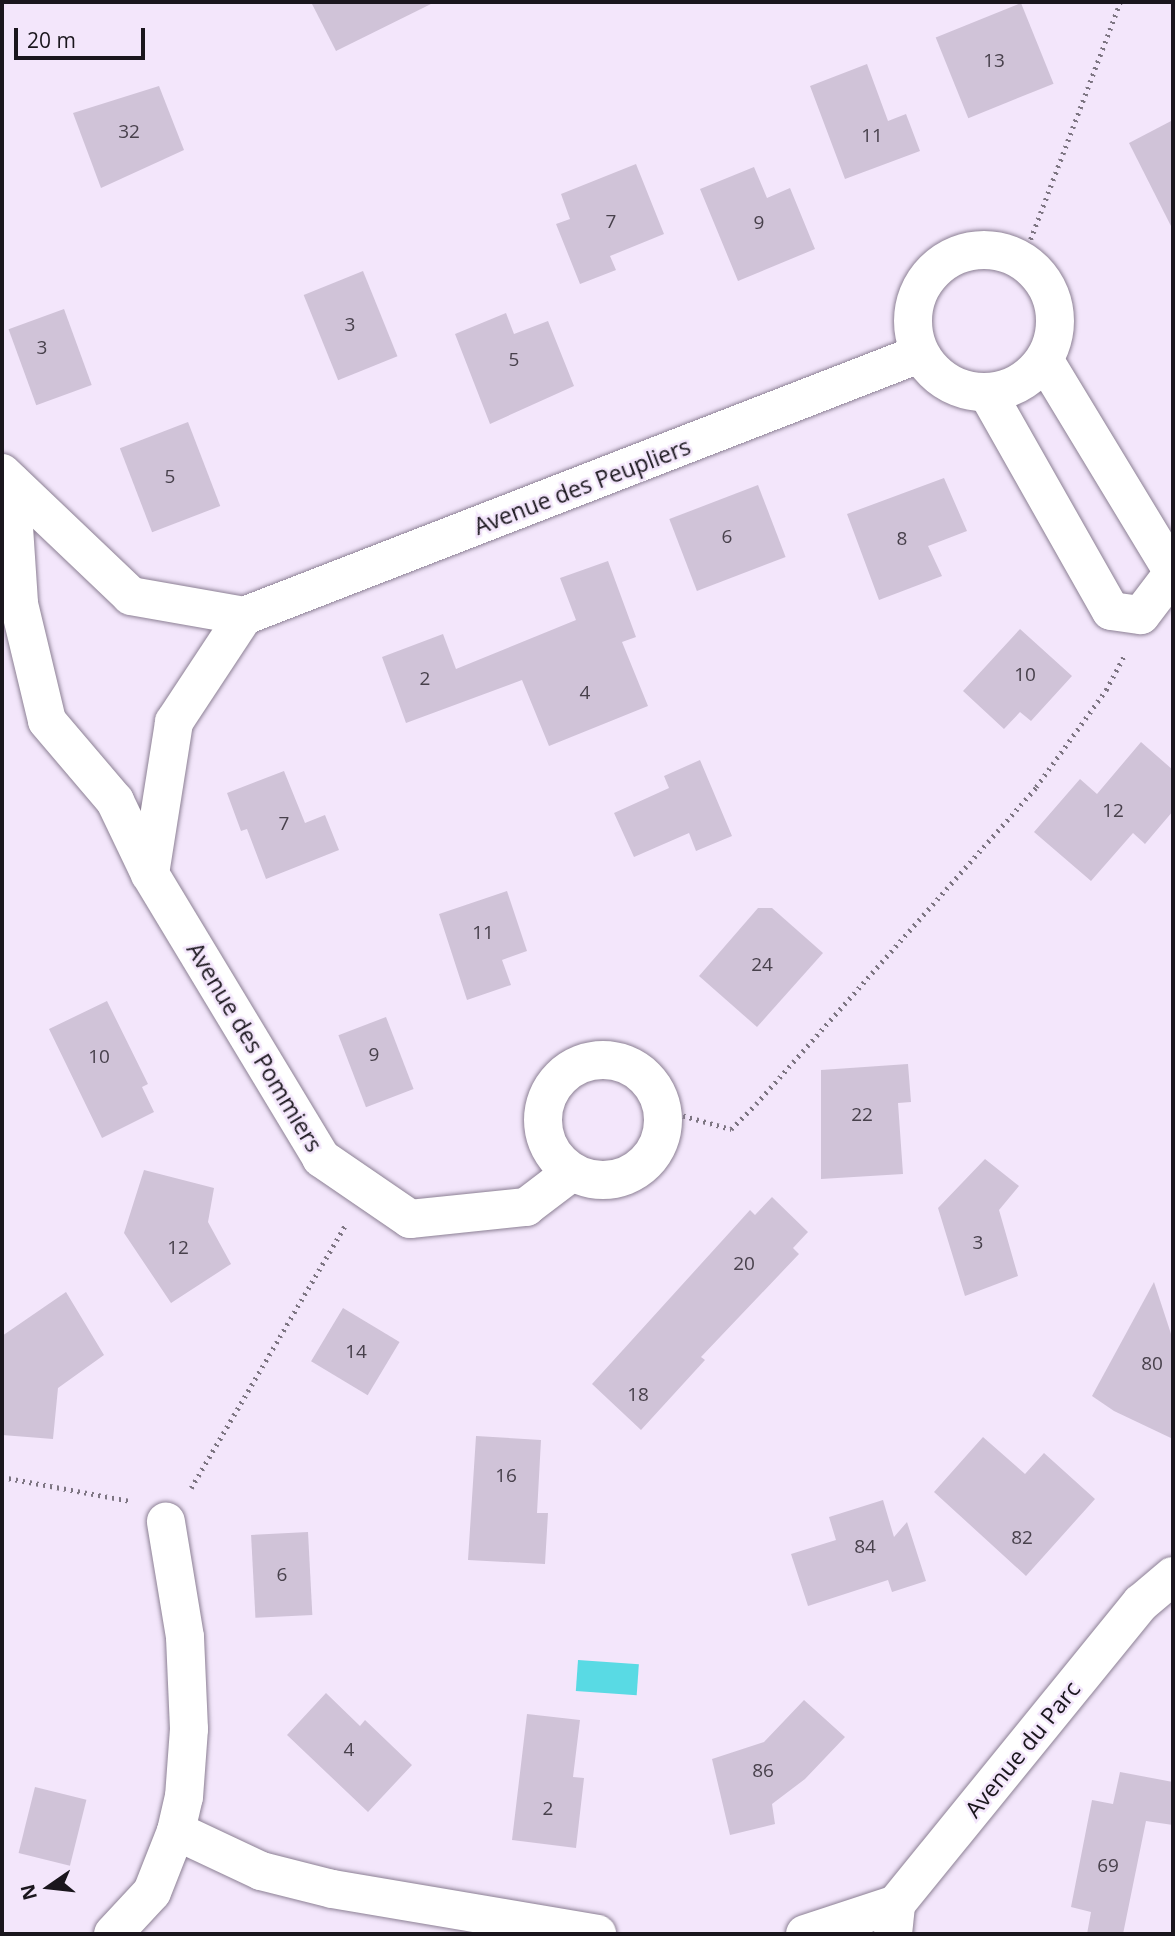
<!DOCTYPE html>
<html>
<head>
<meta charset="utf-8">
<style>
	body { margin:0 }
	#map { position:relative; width:1175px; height:1936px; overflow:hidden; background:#f3e6fb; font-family:"Open Sans",sans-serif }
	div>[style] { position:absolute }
	.water>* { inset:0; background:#59dae4; transform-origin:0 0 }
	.building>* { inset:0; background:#d0c3d8; transform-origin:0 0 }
	.path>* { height:4.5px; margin-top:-2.25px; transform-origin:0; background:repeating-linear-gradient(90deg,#7d7582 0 2px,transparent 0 7px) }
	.roads { filter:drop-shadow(0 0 2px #8c8094) drop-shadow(0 0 2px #8c8094) }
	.minor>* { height:38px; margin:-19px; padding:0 19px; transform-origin:19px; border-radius:19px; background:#fff }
	.minor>.ring { margin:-19px; padding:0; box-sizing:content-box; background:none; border:38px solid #fff; border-radius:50% }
	span { translate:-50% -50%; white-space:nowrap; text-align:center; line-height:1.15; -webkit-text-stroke:5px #f3e6fb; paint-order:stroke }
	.number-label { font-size:19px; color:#48414c }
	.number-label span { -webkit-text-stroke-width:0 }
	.street-label { font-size:23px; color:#1a161d }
	.frame { position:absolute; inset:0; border:4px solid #1a161d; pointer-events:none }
	.north { position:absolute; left:14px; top:1852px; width:70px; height:70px; -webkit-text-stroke:5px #f3e6fb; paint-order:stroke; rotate:256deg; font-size:19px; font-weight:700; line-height:28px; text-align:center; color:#1a161d }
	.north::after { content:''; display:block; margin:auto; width:24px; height:32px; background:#1a161d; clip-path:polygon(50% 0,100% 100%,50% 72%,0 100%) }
	.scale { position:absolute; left:14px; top:28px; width:131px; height:32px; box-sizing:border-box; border:4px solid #1a161d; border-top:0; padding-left:9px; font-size:21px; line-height:24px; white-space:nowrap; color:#1a161d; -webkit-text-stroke:5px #f3e6fb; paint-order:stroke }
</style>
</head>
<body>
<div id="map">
	<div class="water">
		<div style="left:578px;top:1660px;width:61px;height:31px;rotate:4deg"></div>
	</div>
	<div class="building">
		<div style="clip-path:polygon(311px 2px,435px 2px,336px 51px)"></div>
		<div style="left:1021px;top:3px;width:87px;height:92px;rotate:68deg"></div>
		<div style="clip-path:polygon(867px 64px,888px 121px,906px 114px,920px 151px,845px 179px,810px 86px)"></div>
		<div style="clip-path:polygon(159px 86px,184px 150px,101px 188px,73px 113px)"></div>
		<div style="clip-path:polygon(1173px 120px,1173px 230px,1129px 143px)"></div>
		<div style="clip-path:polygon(636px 164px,664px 234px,610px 256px,616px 270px,580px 284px,556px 224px,570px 219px,561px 194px)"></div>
		<div style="clip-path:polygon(754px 167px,767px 198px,790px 188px,815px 249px,738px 281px,700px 189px)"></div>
		<div style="left:363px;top:271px;width:92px;height:64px;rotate:68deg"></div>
		<div style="left:64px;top:309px;width:81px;height:59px;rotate:70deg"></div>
		<div style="clip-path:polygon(506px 313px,514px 334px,548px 321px,574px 386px,490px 424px,455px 334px)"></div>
		<div style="left:188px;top:422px;width:90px;height:73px;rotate:69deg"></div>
		<div style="clip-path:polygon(944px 478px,967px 531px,928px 546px,942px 576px,879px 600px,847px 514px)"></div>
		<div style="left:758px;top:485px;width:77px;height:95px;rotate:69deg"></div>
		<div style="clip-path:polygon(608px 561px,636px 637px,622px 642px,648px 706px,549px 746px,522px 680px,406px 723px,382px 657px,443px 634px,456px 669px,576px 620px,560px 578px)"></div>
		<div style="clip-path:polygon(1020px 629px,1072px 676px,1031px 721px,1020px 712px,1004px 729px,963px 691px)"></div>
		<div style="clip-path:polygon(1141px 742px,1173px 770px,1173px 811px,1145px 844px,1133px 833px,1091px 881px,1034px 832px,1080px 779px,1097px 794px)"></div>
		<div style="clip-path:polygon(700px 760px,732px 836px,696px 851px,689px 833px,634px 857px,614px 813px,669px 788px,664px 776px)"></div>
		<div style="clip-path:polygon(284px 771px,305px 823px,325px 815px,339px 850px,266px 879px,247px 829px,241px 831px,227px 793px)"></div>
		<div style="clip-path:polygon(507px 891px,527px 951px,502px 960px,511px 985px,467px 1000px,439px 914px)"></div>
		<div style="clip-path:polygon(758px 908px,772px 908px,823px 953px,757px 1027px,699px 976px)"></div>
		<div style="clip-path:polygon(107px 1001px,148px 1084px,142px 1087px,154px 1112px,102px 1138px,49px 1029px)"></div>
		<div style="left:386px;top:1017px;width:77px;height:51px;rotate:69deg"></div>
		<div style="clip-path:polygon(908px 1064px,911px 1102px,898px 1103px,903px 1174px,821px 1179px,821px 1070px)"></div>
		<div style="clip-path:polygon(985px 1159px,1019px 1186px,999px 1210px,1018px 1276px,965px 1296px,938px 1208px)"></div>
		<div style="clip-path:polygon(144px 1170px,214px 1188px,208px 1222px,231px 1264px,171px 1303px,124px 1233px)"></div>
		<div style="clip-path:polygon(772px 1197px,808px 1232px,793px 1248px,799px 1254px,701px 1357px,705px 1360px,641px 1430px,592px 1384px,750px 1210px,755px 1215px)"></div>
		<div style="clip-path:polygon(1154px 1282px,1173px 1340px,1173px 1439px,1114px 1411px,1092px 1396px)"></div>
		<div style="clip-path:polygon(66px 1292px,104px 1355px,58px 1388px,53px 1439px,2px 1435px,2px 1336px)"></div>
		<div style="left:343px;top:1308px;width:66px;height:62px;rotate:31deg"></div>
		<div style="clip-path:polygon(476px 1436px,541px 1440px,537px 1513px,548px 1513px,545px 1564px,468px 1560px)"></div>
		<div style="clip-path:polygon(983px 1437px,1025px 1474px,1044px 1453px,1095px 1499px,1026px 1576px,934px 1492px)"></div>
		<div style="clip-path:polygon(883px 1500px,894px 1537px,907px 1522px,926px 1581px,892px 1592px,888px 1580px,808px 1606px,791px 1554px,836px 1540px,829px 1517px)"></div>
		<div style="left:308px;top:1532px;width:83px;height:57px;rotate:87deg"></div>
		<div style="clip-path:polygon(326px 1693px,360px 1726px,365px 1720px,412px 1765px,368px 1812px,287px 1735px)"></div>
		<div style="clip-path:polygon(804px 1700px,845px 1737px,805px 1779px,772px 1804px,775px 1824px,730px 1835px,712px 1759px,764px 1742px)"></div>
		<div style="clip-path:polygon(527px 1714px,580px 1720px,573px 1777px,584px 1778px,576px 1848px,512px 1840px)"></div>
		<div style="clip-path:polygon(1120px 1772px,1173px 1782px,1173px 1825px,1146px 1821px,1123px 1934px,1087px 1934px,1091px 1912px,1071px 1907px,1092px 1800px,1113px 1804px)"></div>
		<div style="left:35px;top:1787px;width:53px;height:68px;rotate:14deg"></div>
	</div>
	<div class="path">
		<div style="left:1023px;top:259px;width:275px;rotate:-69.3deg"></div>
		<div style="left:663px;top:1110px;width:71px;rotate:15.6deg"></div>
		<div style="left:731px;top:1129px;width:35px;rotate:-45deg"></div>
		<div style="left:756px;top:1104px;width:423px;rotate:-48.5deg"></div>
		<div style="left:1036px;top:787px;width:120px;rotate:-54.2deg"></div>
		<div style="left:1106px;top:690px;width:41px;rotate:-62.2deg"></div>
		<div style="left:2px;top:1477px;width:130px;rotate:10.6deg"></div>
		<div style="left:191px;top:1488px;width:306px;rotate:-59.6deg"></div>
	</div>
	<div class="roads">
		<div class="minor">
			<div class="ring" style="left:913px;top:250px;width:104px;height:104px"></div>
			<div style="left:1045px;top:361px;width:247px;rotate:58.8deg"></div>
			<div style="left:988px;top:394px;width:249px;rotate:60.5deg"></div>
			<div style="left:1111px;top:611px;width:30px;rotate:8deg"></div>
			<div style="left:1141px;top:615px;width:53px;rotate:-52.7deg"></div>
			<div style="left:2px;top:473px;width:178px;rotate:43.6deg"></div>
			<div style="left:131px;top:596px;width:115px;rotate:10deg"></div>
			<div style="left:244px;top:616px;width:724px;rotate:-21.21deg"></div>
			<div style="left:11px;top:482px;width:122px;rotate:86.2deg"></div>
			<div style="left:19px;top:604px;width:120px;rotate:76.5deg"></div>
			<div style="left:47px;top:721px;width:105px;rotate:49.6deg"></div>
			<div style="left:115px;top:801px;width:81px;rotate:64.4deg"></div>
			<div style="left:150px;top:874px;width:332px;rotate:58.9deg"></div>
			<div style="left:321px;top:1158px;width:108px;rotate:34.4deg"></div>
			<div style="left:410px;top:1219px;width:117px;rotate:-5.9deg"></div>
			<div style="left:526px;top:1207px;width:58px;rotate:-37.3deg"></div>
			<div style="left:150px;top:874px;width:154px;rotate:-81deg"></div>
			<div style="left:174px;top:722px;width:127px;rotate:-56.6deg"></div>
			<div class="ring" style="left:543px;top:1060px;width:82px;height:82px"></div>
			<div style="left:176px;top:1831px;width:94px;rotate:25.2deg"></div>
			<div style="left:261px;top:1871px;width:73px;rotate:14.2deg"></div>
			<div style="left:332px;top:1889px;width:269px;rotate:9.6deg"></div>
			<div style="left:113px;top:1934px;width:57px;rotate:-47.1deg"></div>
			<div style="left:152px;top:1892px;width:66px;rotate:-68.5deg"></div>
			<div style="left:176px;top:1831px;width:35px;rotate:-77deg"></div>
			<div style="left:184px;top:1797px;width:68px;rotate:-85.8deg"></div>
			<div style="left:189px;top:1729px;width:92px;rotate:-92.5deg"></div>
			<div style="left:185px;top:1637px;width:117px;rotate:-99.4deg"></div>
			<div style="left:805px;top:1934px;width:96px;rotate:-18.2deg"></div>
			<div style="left:893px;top:1934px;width:30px;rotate:-84deg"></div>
			<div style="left:896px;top:1904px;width:388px;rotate:-50.9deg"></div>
			<div style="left:1141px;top:1603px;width:42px;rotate:-40.2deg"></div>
		</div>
	</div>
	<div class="number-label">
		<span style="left:994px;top:61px">13</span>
		<span style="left:129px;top:132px">32</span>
		<span style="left:872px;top:136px">11</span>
		<span style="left:611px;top:222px">7</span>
		<span style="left:759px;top:223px">9</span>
		<span style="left:350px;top:325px">3</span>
		<span style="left:42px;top:348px">3</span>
		<span style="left:514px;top:360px">5</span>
		<span style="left:170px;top:477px">5</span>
		<span style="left:727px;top:537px">6</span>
		<span style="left:902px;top:539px">8</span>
		<span style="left:1025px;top:675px">10</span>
		<span style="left:425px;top:679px">2</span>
		<span style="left:585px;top:693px">4</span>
		<span style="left:1113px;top:811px">12</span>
		<span style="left:284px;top:824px">7</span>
		<span style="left:483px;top:933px">11</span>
		<span style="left:762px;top:965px">24</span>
		<span style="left:374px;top:1055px">9</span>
		<span style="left:99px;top:1057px">10</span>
		<span style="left:862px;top:1115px">22</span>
		<span style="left:978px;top:1243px">3</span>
		<span style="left:178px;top:1248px">12</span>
		<span style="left:744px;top:1264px">20</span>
		<span style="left:356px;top:1352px">14</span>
		<span style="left:1152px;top:1364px">80</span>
		<span style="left:638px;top:1395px">18</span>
		<span style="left:506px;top:1476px">16</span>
		<span style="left:1022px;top:1538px">82</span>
		<span style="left:865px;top:1547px">84</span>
		<span style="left:282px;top:1575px">6</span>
		<span style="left:349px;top:1750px">4</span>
		<span style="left:763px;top:1771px">86</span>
		<span style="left:548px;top:1809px">2</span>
		<span style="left:1108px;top:1866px">69</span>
	</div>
	<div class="street-label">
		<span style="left:582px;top:486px;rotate:-21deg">Avenue des Peupliers</span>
		<span style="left:255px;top:1047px;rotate:59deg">Avenue des Pommiers</span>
		<span style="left:1022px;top:1749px;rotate:-51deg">Avenue du Parc</span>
	</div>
	<div class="frame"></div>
	<div class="north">N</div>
	<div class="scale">20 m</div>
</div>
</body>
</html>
